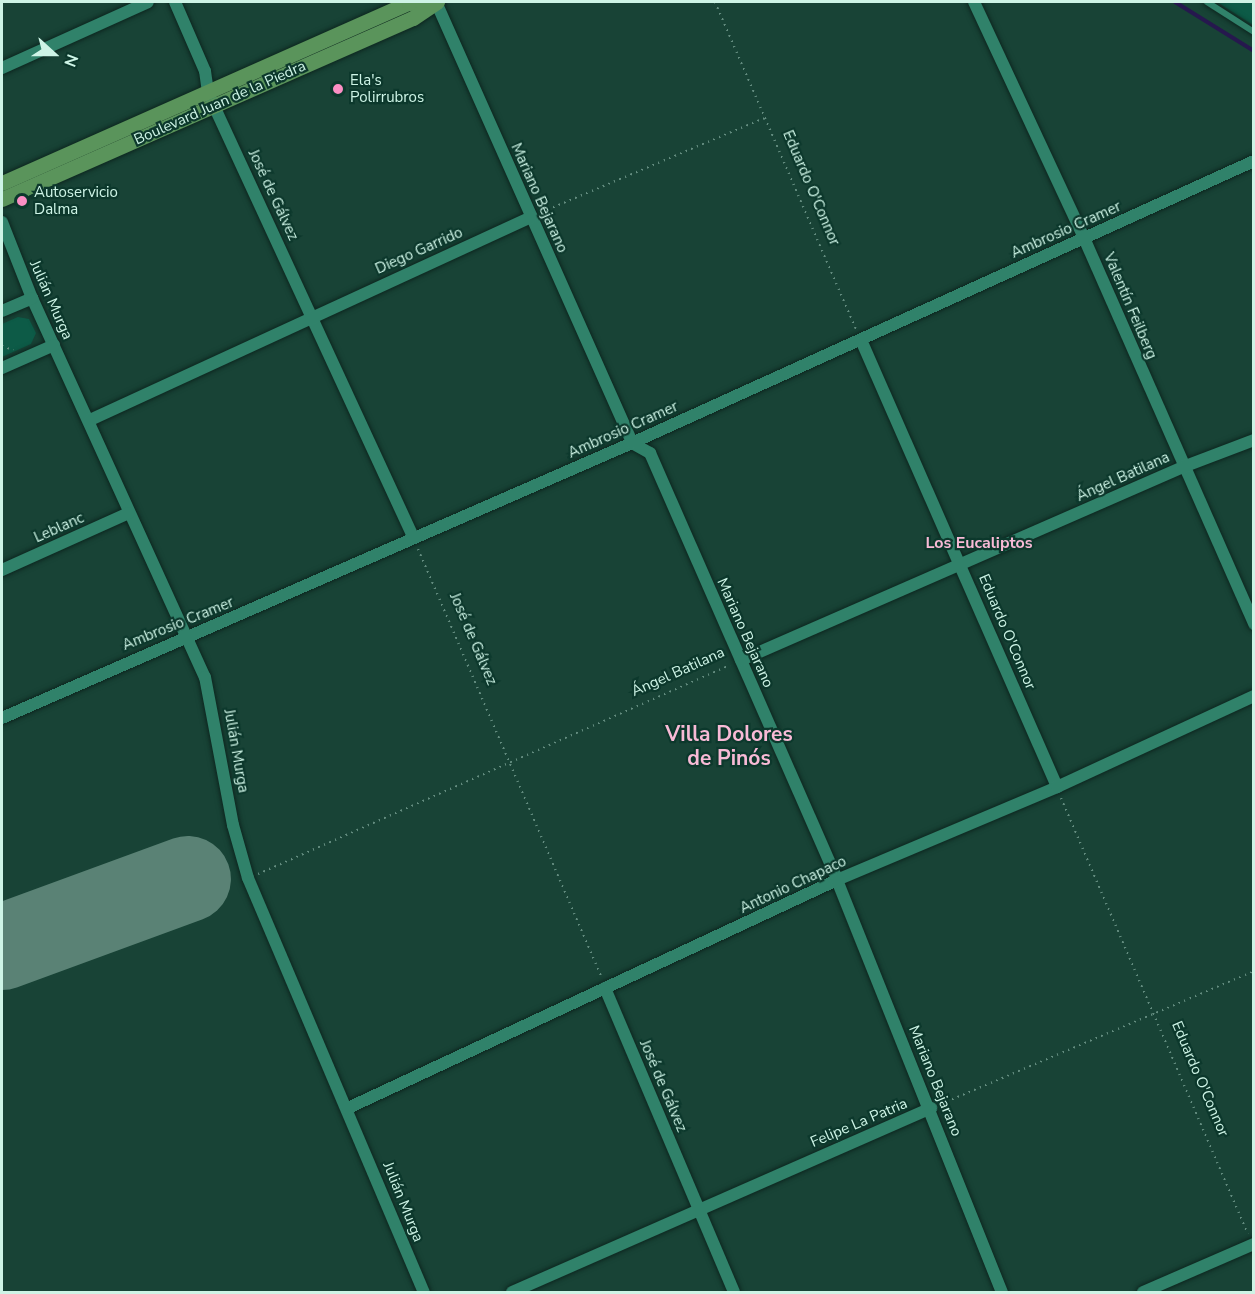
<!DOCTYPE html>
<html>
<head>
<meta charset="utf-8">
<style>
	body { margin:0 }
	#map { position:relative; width:1255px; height:1294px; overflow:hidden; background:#184336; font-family:"Nunito Sans",sans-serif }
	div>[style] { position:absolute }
	.green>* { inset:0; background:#0d5b47 }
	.stream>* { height:4px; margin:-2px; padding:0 2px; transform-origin:2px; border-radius:2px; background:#26184e }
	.runway>* { height:86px; margin:-43px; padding:0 43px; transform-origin:43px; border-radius:43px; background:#5a8275 }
	.path>* { height:2px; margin-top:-1px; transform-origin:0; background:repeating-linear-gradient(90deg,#638c7f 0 1.5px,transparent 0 6px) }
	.roads { filter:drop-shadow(0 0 2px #0d261f) drop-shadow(0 0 2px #0d261f) }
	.lane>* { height:6px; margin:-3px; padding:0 3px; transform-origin:3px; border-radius:3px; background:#30826a }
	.street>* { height:12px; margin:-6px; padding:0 6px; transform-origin:6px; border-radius:6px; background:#30826a }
	.secondary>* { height:15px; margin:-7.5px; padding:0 7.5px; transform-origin:7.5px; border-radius:7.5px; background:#5a945b }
	.dots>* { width:16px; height:16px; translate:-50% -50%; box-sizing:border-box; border:3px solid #0c382c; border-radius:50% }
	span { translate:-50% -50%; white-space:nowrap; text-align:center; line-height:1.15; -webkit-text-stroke:4.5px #0c382c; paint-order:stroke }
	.poi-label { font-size:15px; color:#cef4e6 }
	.left { translate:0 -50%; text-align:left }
	.street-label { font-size:15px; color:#cef4e6 }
	.neighbourhood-label { font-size:16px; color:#f8bad6; font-weight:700 }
	.district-label { font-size:21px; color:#f8bad6; font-weight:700 }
	.frame { position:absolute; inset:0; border:3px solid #cef4e6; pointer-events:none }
	.north { position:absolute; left:24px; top:24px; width:60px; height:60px; -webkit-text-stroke:4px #0c382c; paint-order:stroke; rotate:111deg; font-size:16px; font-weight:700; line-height:24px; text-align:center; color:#cef4e6 }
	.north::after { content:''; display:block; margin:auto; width:21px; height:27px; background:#cef4e6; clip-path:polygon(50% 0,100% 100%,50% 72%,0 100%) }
</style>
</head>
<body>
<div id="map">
	<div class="green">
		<div style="clip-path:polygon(1217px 2px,1253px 2px,1253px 25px)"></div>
		<div style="clip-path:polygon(18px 317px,29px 319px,36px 333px,31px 344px,2px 357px,2px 324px)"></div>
	</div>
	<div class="stream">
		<div style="left:1175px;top:2px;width:93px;rotate:31.8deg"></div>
	</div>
	<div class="runway">
		<div style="left:2px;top:947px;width:198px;rotate:-20.1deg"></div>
	</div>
	<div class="path">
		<div style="left:715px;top:2px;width:356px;rotate:66.7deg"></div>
		<div style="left:542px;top:212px;width:241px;rotate:-22.9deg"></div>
		<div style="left:2px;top:346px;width:12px;rotate:20deg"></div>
		<div style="left:418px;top:549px;width:465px;rotate:66.8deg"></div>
		<div style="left:1061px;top:798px;width:474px;rotate:66.8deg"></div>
		<div style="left:258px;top:874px;width:516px;rotate:-23.88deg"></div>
		<div style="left:941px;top:1104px;width:340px;rotate:-23deg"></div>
	</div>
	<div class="roads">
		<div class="lane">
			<div style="left:1207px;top:2px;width:56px;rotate:32.6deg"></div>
		</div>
		<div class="street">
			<div style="left:175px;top:2px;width:75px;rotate:66.5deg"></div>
			<div style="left:205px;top:71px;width:22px;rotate:82deg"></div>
			<div style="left:208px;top:93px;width:489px;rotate:65.2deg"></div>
			<div style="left:436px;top:2px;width:483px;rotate:66deg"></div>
			<div style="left:632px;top:443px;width:21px;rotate:29deg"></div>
			<div style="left:650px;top:453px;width:466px;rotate:66.3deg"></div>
			<div style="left:837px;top:880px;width:444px;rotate:68.2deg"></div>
			<div style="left:974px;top:2px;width:260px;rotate:65deg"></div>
			<div style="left:1084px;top:238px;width:422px;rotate:66.2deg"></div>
			<div style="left:2px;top:68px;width:160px;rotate:-24.3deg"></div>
			<div style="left:2px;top:222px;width:82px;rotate:68.5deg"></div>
			<div style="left:32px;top:298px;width:417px;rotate:65.5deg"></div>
			<div style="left:205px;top:677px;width:151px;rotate:79.3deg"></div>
			<div style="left:233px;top:825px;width:55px;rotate:74.2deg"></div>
			<div style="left:248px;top:878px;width:450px;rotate:67deg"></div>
			<div style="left:2px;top:311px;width:33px;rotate:-23deg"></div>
			<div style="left:861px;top:340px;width:488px;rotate:66.3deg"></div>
			<div style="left:2px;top:368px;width:57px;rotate:-23.9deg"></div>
			<div style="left:90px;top:420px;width:486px;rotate:-24.7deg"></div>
			<div style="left:2px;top:570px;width:139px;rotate:-24.2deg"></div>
			<div style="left:741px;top:660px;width:482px;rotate:-23.6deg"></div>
			<div style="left:1183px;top:467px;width:76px;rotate:-20.8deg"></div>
			<div style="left:2px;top:718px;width:687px;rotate:-23.58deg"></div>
			<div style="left:632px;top:443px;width:683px;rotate:-24.39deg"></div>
			<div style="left:605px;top:988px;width:330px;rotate:67deg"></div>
			<div style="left:348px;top:1108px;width:540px;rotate:-25deg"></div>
			<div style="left:837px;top:880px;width:239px;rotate:-22.9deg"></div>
			<div style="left:1057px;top:787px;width:217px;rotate:-24.8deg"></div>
			<div style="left:512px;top:1292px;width:458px;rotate:-23.7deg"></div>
			<div style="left:1143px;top:1292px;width:121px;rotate:-23.4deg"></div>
		</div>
		<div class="secondary">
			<div style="left:2px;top:183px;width:445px;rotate:-23.9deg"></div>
			<div style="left:409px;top:3px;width:27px;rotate:-2deg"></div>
			<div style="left:2px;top:199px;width:449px;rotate:-23.8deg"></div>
			<div style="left:413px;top:18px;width:29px;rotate:-34deg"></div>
		</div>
	</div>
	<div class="dots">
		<div style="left:338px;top:89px;background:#fb8fc4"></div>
		<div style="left:22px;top:201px;background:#fb8fc4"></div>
	</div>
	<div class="poi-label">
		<span class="left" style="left:350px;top:89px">Ela's<br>Polirrubros</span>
		<span class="left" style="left:34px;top:201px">Autoservicio<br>Dalma</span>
	</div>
	<div class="street-label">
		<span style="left:220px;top:103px;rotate:-24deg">Boulevard Juan de la Piedra</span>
		<span style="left:811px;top:188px;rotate:67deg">Eduardo O'Connor</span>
		<span style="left:273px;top:195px;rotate:65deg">José de Gálvez</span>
		<span style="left:539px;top:198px;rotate:66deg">Mariano Bejarano</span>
		<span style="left:1066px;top:230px;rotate:-24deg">Ambrosio Cramer</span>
		<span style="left:419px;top:251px;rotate:-24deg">Diego Garrido</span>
		<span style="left:51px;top:300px;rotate:66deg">Julián Murga</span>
		<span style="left:1130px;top:306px;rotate:67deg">Valentín Feilberg</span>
		<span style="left:623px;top:430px;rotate:-24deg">Ambrosio Cramer</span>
		<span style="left:1123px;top:477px;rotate:-24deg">Ángel Batilana</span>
		<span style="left:59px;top:528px;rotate:-24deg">Leblanc</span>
		<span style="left:178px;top:624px;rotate:-22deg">Ambrosio Cramer</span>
		<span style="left:1007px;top:632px;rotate:67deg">Eduardo O'Connor</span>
		<span style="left:745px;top:633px;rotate:66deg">Mariano Bejarano</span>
		<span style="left:473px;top:639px;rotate:67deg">José de Gálvez</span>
		<span style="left:678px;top:672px;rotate:-24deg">Ángel Batilana</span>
		<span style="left:236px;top:751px;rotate:80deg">Julián Murga</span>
		<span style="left:793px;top:885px;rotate:-25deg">Antonio Chapaco</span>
		<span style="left:1200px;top:1079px;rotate:67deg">Eduardo O'Connor</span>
		<span style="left:935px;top:1081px;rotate:68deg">Mariano Bejarano</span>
		<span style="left:663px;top:1086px;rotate:67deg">José de Gálvez</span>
		<span style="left:859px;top:1123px;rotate:-23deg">Felipe La Patria</span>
		<span style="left:403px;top:1202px;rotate:68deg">Julián Murga</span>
	</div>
	<div class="neighbourhood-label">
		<span style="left:979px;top:543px">Los Eucaliptos</span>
	</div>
	<div class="district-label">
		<span style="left:729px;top:746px">Villa Dolores<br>de Pinós</span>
	</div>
	<div class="frame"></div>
	<div class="north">N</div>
</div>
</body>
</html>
